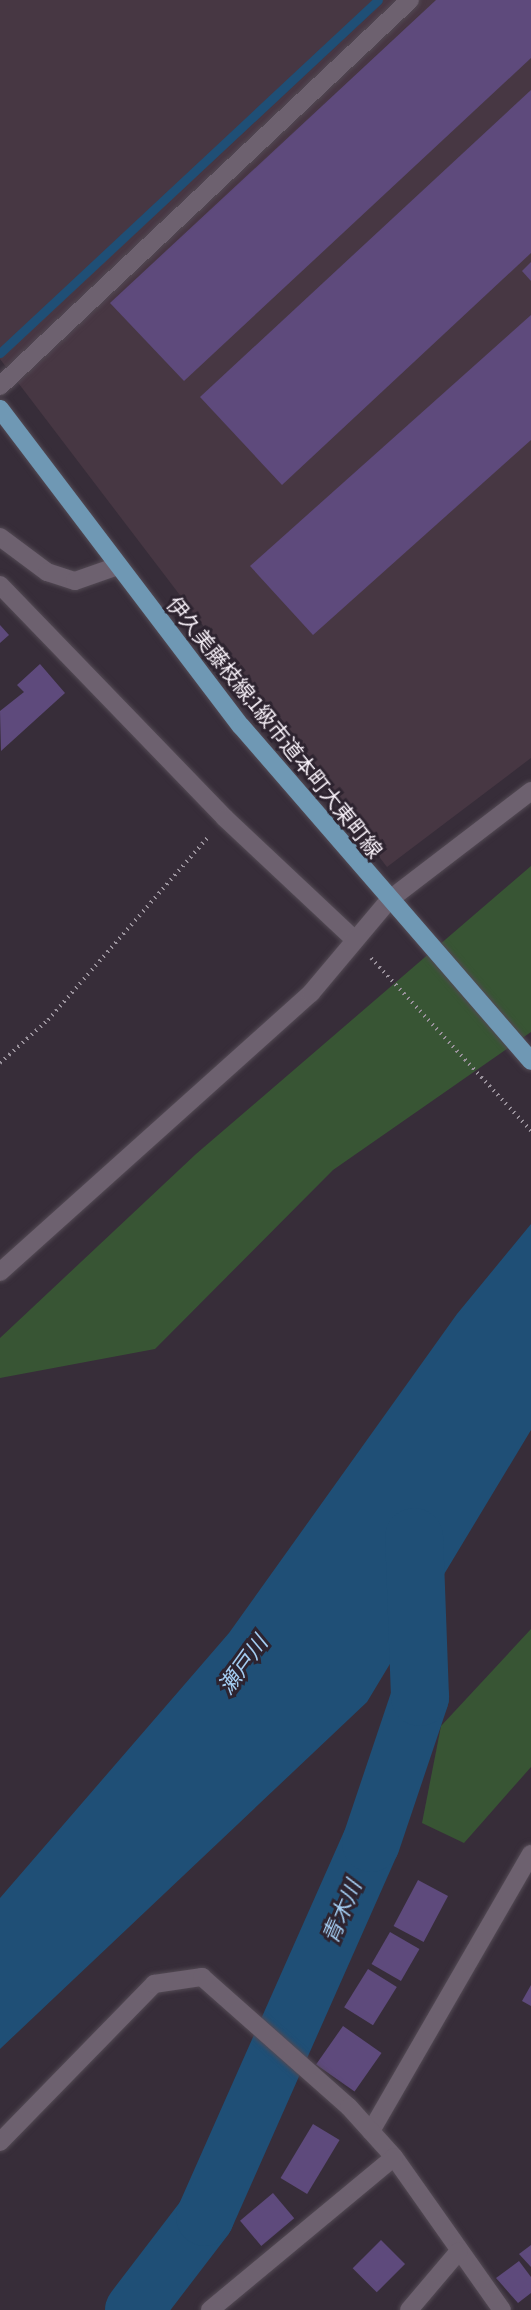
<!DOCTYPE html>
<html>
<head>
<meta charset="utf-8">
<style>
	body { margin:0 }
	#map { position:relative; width:531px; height:2310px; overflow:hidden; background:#372d39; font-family:"Asap Condensed","Noto Sans JP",sans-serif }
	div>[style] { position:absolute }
	.industrial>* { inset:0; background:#473743 }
	.green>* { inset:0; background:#385534 }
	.water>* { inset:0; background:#1f4f76 }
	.stream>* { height:9px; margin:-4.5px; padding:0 4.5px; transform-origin:4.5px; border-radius:4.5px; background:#1f4f76 }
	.river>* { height:58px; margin:-29px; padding:0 29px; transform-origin:29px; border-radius:29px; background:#1f4f76 }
	.building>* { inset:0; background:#5e4a7c; transform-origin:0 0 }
	.path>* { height:4px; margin-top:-2px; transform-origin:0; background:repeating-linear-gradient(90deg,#9a929c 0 1.5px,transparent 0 6px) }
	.roads { filter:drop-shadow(0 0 2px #534a54) drop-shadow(0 0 2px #534a54) }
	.minor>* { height:18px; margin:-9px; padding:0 9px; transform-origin:9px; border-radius:9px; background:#6d616f }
	.major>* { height:18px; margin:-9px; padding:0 9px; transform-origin:9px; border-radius:9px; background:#6f98b4 }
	span { translate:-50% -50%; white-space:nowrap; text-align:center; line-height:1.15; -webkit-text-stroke:6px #2d232f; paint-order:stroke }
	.street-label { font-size:21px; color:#f7f0f8 }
	.water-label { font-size:22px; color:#a4cdf2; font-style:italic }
</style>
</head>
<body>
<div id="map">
	<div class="industrial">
		<div style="clip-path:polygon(0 0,531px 0,531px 758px,387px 867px,0 359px)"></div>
	</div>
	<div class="green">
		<div style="clip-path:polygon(531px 866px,531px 1032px,333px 1170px,155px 1349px,0 1378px,0 1338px,196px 1154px)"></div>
		<div style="clip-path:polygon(531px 1629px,531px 1767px,464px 1843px,422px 1823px,441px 1726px)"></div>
	</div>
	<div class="water">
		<div style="clip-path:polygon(531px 1224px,531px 1430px,367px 1702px,0 2049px,0 1898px,229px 1633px,457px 1314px)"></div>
	</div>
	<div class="stream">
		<div style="left:0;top:353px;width:517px;rotate:-43.04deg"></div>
	</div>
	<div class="river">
		<div style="left:134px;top:2310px;width:117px;rotate:-52.6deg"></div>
		<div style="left:205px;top:2217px;width:409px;rotate:-66.1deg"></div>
		<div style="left:371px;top:1843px;width:154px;rotate:-71.4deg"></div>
		<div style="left:420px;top:1697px;width:160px;rotate:-92.1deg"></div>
	</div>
	<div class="building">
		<div style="clip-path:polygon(436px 0,531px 0,531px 58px,184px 381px,110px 303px)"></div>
		<div style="clip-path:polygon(531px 90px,531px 253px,282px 485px,200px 397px)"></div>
		<div style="clip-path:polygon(531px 262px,531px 281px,522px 271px)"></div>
		<div style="clip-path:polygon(531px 315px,531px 440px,313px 635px,250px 566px)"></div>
		<div style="clip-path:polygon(0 625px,9px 635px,0 643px)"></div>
		<div style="clip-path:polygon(40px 664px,65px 693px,1px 751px,0 711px,24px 692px,17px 685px)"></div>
		<div style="left:418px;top:1880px;width:34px;height:52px;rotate:28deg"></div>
		<div style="left:390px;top:1932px;width:34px;height:37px;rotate:30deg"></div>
		<div style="left:368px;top:1969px;width:34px;height:45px;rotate:32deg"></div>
		<div style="clip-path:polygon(531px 1985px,531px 2006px,522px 2001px)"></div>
		<div style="left:343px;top:2026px;width:47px;height:47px;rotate:35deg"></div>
		<div style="left:313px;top:2124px;width:31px;height:63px;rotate:31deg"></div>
		<div style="left:273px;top:2193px;width:33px;height:43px;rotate:50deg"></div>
		<div style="left:381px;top:2240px;width:34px;height:40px;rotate:45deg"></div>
		<div style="clip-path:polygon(531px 2245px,531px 2267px,519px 2254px)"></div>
		<div style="clip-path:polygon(519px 2261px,531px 2277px,531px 2293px,518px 2303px,496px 2278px)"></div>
	</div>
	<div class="path">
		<div style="left:371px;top:958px;width:236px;rotate:47.2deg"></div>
		<div style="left:0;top:1063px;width:64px;rotate:-41.9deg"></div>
		<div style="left:48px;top:1020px;width:244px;rotate:-48.8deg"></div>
	</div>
	<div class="roads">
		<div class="minor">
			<div style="left:0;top:386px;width:563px;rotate:-43.27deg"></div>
			<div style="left:0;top:537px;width:59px;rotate:36.7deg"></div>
			<div style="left:47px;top:572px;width:29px;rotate:18deg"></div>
			<div style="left:75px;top:581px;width:46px;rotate:-19.2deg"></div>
			<div style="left:0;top:585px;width:324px;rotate:46deg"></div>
			<div style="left:225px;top:818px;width:178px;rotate:43.2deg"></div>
			<div style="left:0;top:1272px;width:418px;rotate:-41.9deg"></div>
			<div style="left:311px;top:993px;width:121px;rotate:-50deg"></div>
			<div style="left:389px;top:900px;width:179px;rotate:-37.5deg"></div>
			<div style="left:371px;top:2131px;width:320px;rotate:-60deg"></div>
			<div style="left:0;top:2142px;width:221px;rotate:-45.7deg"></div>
			<div style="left:154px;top:1984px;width:49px;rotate:-8.3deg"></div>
			<div style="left:202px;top:1977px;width:196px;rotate:41.5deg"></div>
			<div style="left:349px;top:2107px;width:67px;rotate:48deg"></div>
			<div style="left:394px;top:2157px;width:187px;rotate:54.8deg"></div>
			<div style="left:210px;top:2310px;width:239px;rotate:-39.7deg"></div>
			<div style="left:409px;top:2310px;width:77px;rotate:-49.7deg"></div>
		</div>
		<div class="major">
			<div style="left:0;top:409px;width:398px;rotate:52.8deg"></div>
			<div style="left:241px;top:726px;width:443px;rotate:49.1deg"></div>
		</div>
	</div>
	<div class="street-label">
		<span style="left:275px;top:727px;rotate:51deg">伊久美藤枝線;1級市道本町大東町線</span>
	</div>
	<div class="water-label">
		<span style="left:243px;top:1665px;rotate:-54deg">瀬戸川</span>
		<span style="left:342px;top:1912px;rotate:-67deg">青木川</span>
	</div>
</div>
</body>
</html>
